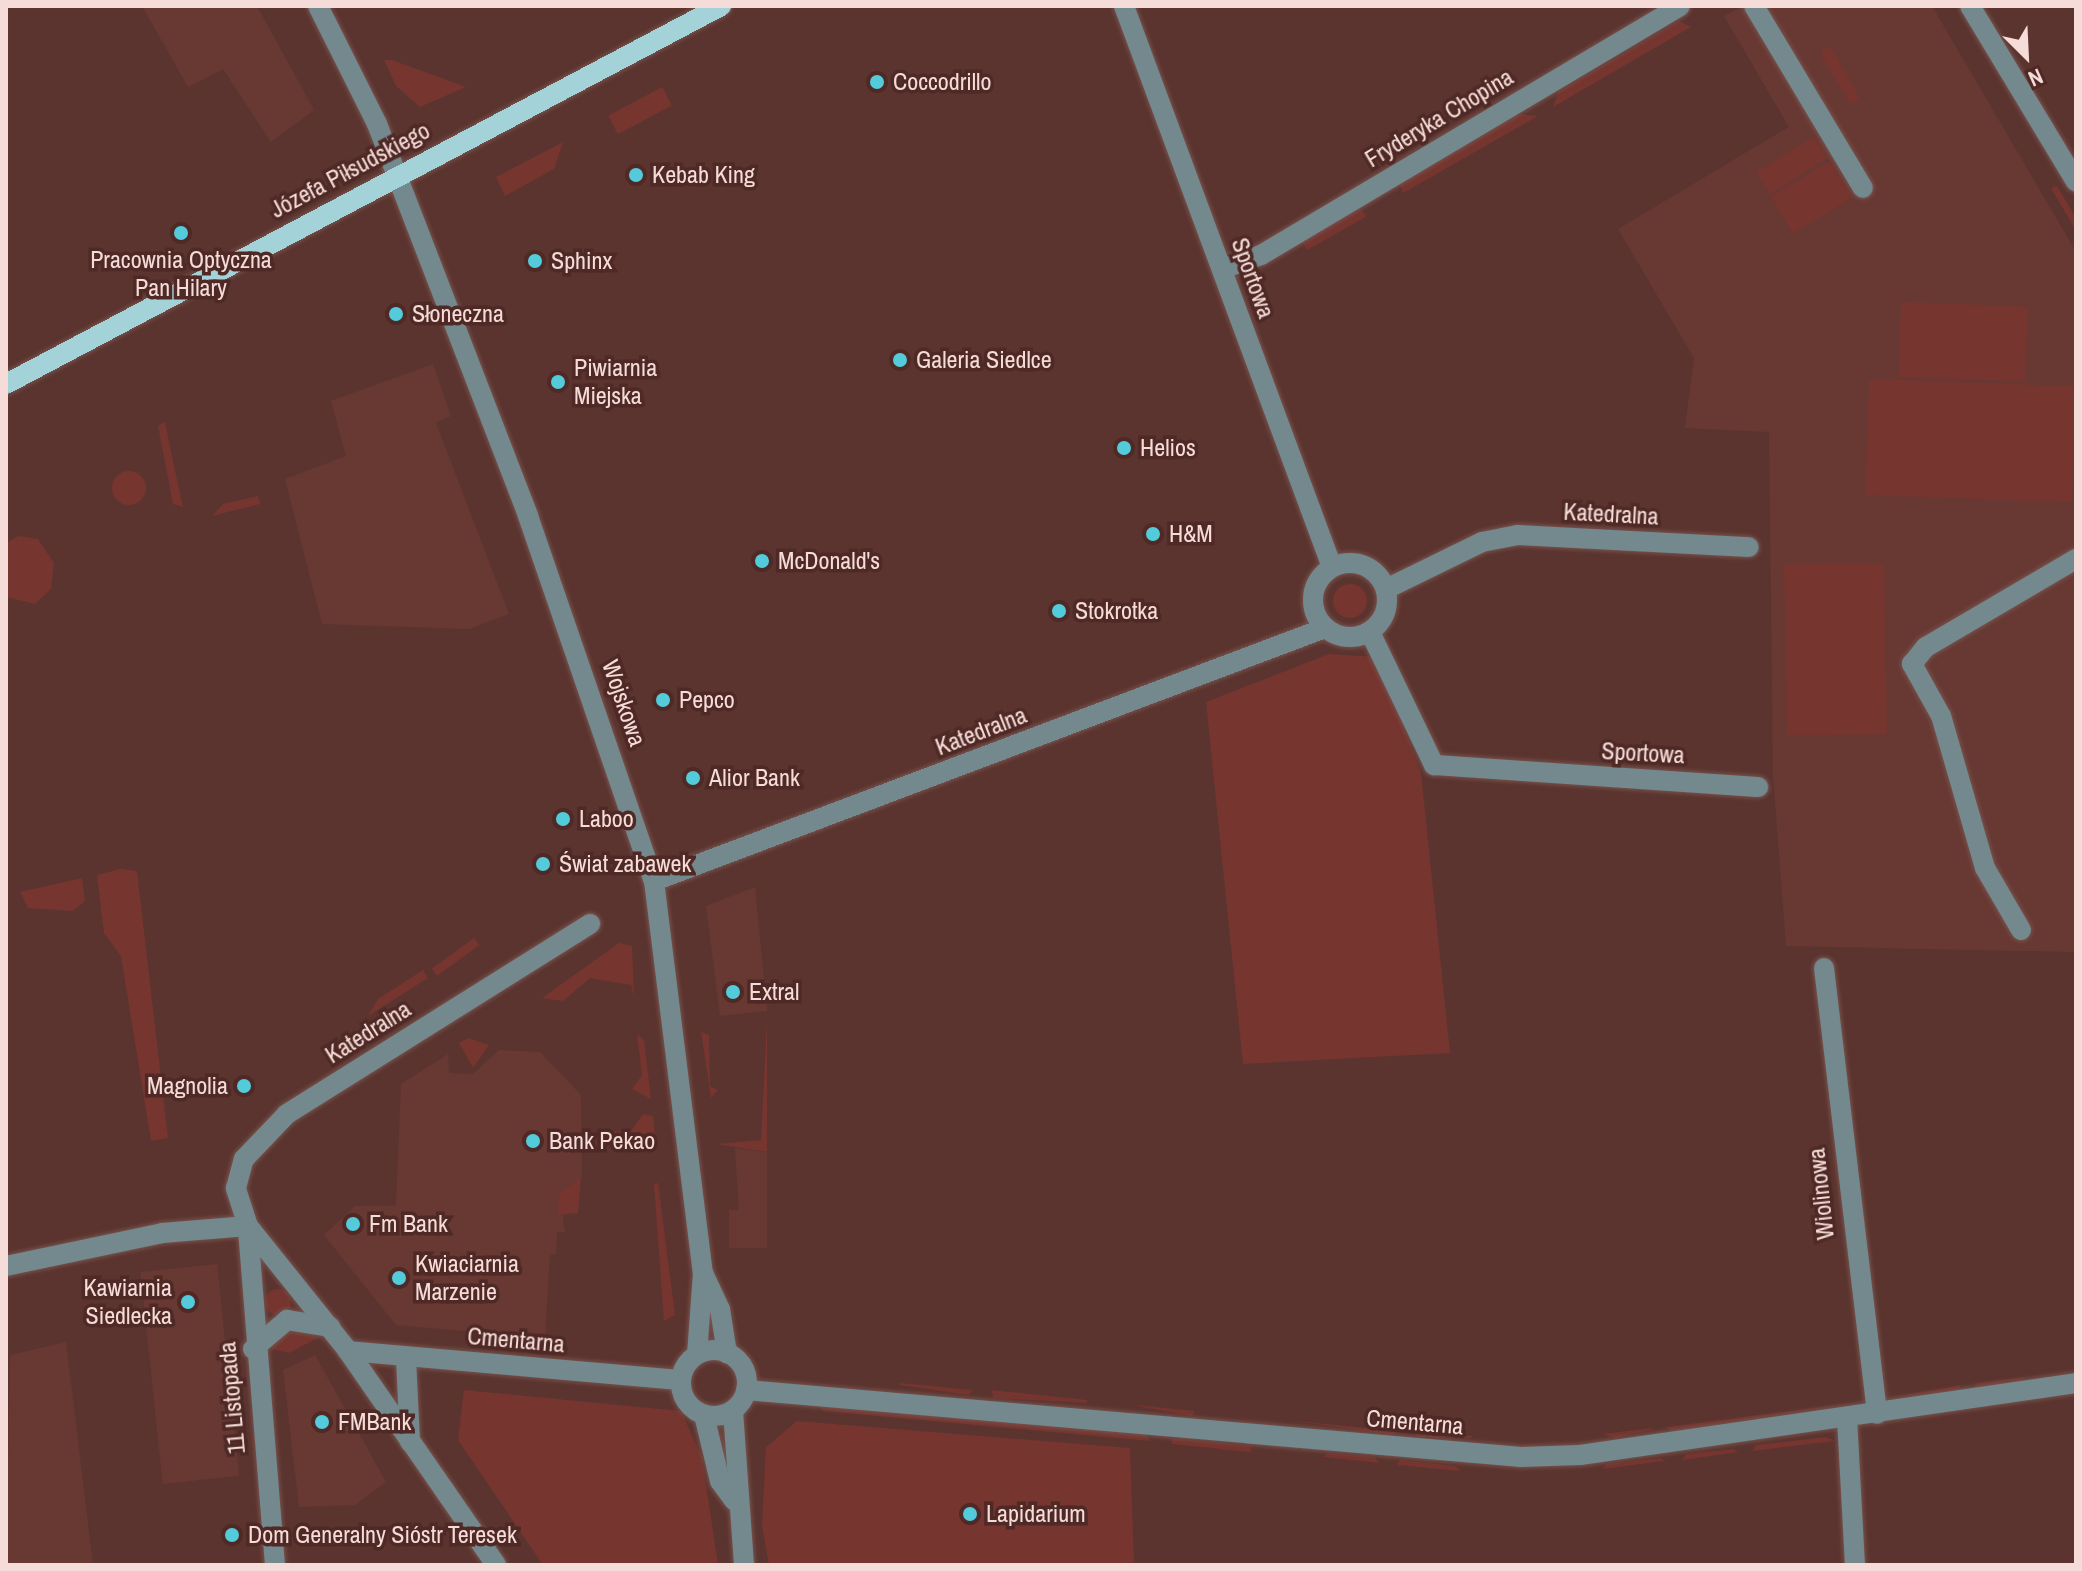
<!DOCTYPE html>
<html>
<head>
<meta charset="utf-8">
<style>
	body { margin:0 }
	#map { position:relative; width:2082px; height:1571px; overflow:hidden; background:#5b342f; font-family:"Archivo Narrow",sans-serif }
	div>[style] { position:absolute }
	.built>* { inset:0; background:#683933; transform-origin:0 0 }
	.green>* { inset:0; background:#76352f; transform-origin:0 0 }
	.round { border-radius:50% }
	.roads { filter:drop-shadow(0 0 2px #77524d) drop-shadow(0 0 2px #77524d) }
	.minor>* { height:20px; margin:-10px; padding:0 10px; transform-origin:10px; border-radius:10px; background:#73898d }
	.minor>.ring { margin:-10px; padding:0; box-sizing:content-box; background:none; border:20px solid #73898d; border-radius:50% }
	.major>* { height:20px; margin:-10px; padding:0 10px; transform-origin:10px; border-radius:10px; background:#a3d2d9 }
	.dots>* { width:22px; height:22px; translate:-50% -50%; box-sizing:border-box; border:4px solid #4f2925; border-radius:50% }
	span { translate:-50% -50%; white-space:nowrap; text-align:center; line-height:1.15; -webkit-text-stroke:7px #4f2925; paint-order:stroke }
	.poi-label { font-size:24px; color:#f6dcd8 }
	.left { translate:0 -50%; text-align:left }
	.right { translate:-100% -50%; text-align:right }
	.street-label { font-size:24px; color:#f6dcd8 }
	.frame { position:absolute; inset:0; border:8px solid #f6dcd8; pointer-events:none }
	.north { position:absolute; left:1986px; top:16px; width:80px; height:80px; -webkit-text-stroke:6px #4f2925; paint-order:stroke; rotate:156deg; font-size:22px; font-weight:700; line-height:32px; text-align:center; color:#f6dcd8 }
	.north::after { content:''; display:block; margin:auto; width:28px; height:36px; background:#f6dcd8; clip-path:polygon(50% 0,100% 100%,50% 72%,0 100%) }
</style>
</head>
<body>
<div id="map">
	<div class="built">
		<div style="clip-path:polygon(142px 6px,257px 6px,314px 110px,271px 142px,223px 69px,188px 87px)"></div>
		<div style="clip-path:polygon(1743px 6px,1932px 6px,2076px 252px,2076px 952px,1786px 946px,1773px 776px,1769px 432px,1685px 428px,1694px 358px,1618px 229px,1789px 127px,1724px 16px)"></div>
		<div style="clip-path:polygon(433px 364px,451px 416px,436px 423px,509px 614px,469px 629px,322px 624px,285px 479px,346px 456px,331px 401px)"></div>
		<div style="clip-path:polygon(755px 887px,767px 1011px,720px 1016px,706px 906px)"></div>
		<div style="clip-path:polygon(499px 1050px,540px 1052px,581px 1095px,582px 1177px,559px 1194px,565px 1232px,557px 1232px,556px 1254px,550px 1255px,545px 1338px,396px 1325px,324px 1235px,355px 1206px,396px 1206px,401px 1084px,448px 1054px,449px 1073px,473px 1074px)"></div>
		<div style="clip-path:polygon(735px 1148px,767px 1152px,767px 1248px,729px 1248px,729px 1210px,739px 1210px)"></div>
		<div style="left:217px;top:1264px;width:213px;height:77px;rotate:84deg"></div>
		<div style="clip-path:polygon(66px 1342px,93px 1565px,6px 1565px,10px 1355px)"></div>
		<div style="clip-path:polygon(315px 1355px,386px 1482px,355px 1505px,299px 1507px,283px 1370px)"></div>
	</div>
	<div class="green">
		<div style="clip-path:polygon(1679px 21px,1691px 27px,1553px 107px,1558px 92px)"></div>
		<div style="left:1830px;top:46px;width:60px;height:12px;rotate:60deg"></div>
		<div style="clip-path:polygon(384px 60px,392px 60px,466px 87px,420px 107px,396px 86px)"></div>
		<div style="left:662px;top:87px;width:21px;height:61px;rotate:62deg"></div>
		<div style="clip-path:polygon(1519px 114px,1538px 116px,1403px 193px,1400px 184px)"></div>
		<div style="left:1814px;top:136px;width:26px;height:68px;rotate:58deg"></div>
		<div style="clip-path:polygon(563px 142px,554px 169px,505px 196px,496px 177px)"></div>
		<div style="left:1830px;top:161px;width:43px;height:69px;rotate:59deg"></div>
		<div style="clip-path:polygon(2057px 186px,2076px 218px,2076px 231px,2051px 188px)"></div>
		<div style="clip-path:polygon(1359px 208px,1367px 216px,1307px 250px,1302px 242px)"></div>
		<div style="left:1901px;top:302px;width:127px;height:75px;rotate:2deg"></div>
		<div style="left:1869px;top:379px;width:207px;height:116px;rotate:2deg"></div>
		<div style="clip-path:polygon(165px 422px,174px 466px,183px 507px,173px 504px,158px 426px)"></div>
		<div class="round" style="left:112px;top:471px;width:34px;height:34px"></div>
		<div style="clip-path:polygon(258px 496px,260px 504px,212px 516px,223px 504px)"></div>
		<div style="clip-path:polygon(18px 536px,38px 539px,54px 563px,51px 589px,35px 604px,6px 597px,6px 543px)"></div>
		<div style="left:1884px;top:563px;width:171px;height:100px;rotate:89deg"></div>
		<div class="round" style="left:1333px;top:584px;width:34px;height:34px"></div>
		<div style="clip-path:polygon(1329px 654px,1377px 657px,1421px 773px,1450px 1053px,1243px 1064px,1206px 702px)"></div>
		<div style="clip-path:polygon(120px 869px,137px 871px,168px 1138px,151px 1141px,121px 956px,104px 933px,97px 875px)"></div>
		<div style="clip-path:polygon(82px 878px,85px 901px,73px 911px,28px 908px,20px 892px)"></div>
		<div style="left:474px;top:938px;width:9px;height:52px;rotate:54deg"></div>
		<div style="clip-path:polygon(619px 943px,632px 946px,634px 997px,631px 985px,590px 978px,563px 1001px,542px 998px)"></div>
		<div style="clip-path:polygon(423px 970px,428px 978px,368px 1016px,378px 999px)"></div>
		<div style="clip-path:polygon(767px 1020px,767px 1152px,716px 1144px,761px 1140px)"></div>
		<div style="clip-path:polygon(701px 1032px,709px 1035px,710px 1086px,718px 1090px,711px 1098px)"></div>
		<div style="clip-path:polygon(637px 1034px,644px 1040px,651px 1099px,632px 1089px,642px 1075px)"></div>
		<div style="clip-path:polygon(468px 1038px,489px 1045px,473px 1068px,459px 1043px)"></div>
		<div style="clip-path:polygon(643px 1114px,653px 1116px,655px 1138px,593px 1132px,631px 1131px)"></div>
		<div style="clip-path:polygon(581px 1177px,578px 1213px,558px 1215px,559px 1194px)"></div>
		<div style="clip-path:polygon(658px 1183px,675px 1315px,664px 1321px,654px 1184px)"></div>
		<div class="round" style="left:265px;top:1289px;width:26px;height:26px"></div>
		<div style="clip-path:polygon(287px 1330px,310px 1331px,318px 1338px,289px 1353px,271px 1349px)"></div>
		<div style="clip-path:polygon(2024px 1377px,2023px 1380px,1976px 1389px,1975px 1383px)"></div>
		<div style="clip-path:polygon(899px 1385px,900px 1383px,973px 1390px,968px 1395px)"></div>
		<div style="clip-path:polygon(1961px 1385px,1958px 1391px,1889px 1398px)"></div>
		<div style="clip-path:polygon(464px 1390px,681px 1411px,702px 1457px,718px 1565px,543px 1565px,458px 1440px)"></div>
		<div style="clip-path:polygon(991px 1390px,1087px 1400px,1087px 1403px,994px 1398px)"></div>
		<div style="clip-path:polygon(1864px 1402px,1671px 1432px,1666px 1427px)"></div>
		<div style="clip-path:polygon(821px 1406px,1147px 1435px,1150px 1441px,823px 1411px)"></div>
		<div style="clip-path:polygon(1137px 1406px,1137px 1405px,1195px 1411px,1192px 1416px)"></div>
		<div style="clip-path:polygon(797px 1421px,1130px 1448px,1134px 1565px,769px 1565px,762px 1526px,766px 1447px)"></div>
		<div style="clip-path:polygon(1295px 1421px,1398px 1431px,1393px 1435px)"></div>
		<div style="clip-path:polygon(1652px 1430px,1614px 1438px,1602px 1434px,1652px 1428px)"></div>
		<div style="clip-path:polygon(1413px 1431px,1472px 1436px,1472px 1438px,1417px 1437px)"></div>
		<div style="clip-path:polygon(1826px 1437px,1835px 1441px,1752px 1451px,1756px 1445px)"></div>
		<div style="left:1172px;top:1438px;width:80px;height:6px;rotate:6deg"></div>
		<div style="clip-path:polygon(1734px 1449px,1738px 1452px,1682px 1460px,1686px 1454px)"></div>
		<div style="clip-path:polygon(1328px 1453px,1375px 1457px,1379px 1463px,1323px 1457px)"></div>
		<div style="clip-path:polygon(1661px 1458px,1665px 1461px,1603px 1469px,1606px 1464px)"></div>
		<div style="clip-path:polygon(1400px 1460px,1456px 1466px,1460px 1471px,1397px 1465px)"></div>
	</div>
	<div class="roads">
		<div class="minor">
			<div style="left:318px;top:6px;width:132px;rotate:63.4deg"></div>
			<div style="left:377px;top:124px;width:420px;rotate:68.9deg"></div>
			<div style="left:528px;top:516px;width:386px;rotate:71deg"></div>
			<div style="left:654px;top:881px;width:395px;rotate:82.9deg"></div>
			<div style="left:703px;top:1273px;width:81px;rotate:94.2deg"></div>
			<div style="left:1124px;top:6px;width:598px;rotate:69.66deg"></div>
			<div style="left:1754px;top:6px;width:212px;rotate:59.1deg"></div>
			<div style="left:1970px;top:6px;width:205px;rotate:58.9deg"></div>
			<div style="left:1222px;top:269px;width:41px;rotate:-19.7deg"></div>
			<div style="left:1261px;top:255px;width:487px;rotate:-30.7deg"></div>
			<div class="ring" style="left:1313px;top:563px;width:54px;height:54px"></div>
			<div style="left:1386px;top:589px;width:107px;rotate:-26.1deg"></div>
			<div style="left:1482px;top:542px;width:37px;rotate:-11deg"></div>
			<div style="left:1518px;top:535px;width:231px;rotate:3deg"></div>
			<div style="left:1370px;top:632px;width:148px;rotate:64.3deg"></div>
			<div style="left:1434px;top:765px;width:325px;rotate:3.9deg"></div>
			<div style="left:654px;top:881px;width:717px;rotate:-20.66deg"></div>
			<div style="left:2021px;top:930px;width:72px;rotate:-120.1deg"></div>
			<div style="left:1985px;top:868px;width:158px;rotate:-106.1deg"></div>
			<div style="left:1941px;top:716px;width:60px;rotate:-119.1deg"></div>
			<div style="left:1912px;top:664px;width:22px;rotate:-51deg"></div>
			<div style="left:1926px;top:647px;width:174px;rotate:-30.4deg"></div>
			<div style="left:1824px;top:968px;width:449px;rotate:83.2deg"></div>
			<div style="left:248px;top:1226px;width:160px;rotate:51.3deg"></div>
			<div style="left:348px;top:1351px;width:260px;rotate:55.3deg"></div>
			<div style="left:6px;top:1266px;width:159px;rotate:-11.9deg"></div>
			<div style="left:162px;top:1233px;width:86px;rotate:-4.7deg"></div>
			<div style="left:703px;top:1273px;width:40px;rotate:65deg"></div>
			<div style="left:720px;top:1309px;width:45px;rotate:81deg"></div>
			<div style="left:253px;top:1349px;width:45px;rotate:-40.5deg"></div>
			<div style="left:287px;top:1320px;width:44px;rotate:9.2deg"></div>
			<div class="ring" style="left:681px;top:1350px;width:46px;height:46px"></div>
			<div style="left:348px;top:1351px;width:334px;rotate:5deg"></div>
			<div style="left:406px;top:1359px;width:83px;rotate:87.2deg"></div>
			<div style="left:746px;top:1390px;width:778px;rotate:4.94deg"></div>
			<div style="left:1521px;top:1457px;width:59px;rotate:-1.9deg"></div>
			<div style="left:1580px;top:1455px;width:501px;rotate:-8.26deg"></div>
			<div style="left:733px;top:1411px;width:154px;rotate:85.9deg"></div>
			<div style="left:704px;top:1415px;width:68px;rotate:76.4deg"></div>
			<div style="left:720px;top:1481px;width:24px;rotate:54deg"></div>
			<div style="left:1847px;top:1418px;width:147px;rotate:86.9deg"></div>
			<div style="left:275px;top:1565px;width:340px;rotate:-94.6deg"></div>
			<div style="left:248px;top:1226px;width:40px;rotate:-108deg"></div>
			<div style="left:236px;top:1188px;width:30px;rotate:-75deg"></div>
			<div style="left:244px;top:1159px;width:62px;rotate:-46.3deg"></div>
			<div style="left:287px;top:1114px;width:358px;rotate:-32.1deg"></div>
		</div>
		<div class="major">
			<div style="left:6px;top:384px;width:809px;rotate:-27.86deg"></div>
		</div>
	</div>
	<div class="dots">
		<div style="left:877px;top:82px;background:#53cbdb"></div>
		<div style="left:636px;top:175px;background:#53cbdb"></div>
		<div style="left:181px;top:233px;background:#53cbdb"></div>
		<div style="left:535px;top:261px;background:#53cbdb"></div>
		<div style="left:396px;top:314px;background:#53cbdb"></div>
		<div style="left:900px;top:360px;background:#53cbdb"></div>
		<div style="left:558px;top:382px;background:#53cbdb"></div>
		<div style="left:1124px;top:448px;background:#53cbdb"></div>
		<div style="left:1153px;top:534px;background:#53cbdb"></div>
		<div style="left:762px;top:561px;background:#53cbdb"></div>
		<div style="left:1059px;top:611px;background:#53cbdb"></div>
		<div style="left:663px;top:700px;background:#53cbdb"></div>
		<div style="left:693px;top:778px;background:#53cbdb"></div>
		<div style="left:563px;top:819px;background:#53cbdb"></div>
		<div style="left:543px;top:864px;background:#53cbdb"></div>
		<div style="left:733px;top:992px;background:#53cbdb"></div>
		<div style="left:244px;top:1086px;background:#53cbdb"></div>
		<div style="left:533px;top:1141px;background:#53cbdb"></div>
		<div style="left:353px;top:1224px;background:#53cbdb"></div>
		<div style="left:399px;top:1278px;background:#53cbdb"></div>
		<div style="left:188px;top:1302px;background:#53cbdb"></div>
		<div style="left:322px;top:1422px;background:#53cbdb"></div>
		<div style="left:970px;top:1514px;background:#53cbdb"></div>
		<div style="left:232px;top:1535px;background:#53cbdb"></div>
	</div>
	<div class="poi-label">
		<span class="left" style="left:893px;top:82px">Coccodrillo</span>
		<span class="left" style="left:652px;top:175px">Kebab King</span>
		<span style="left:181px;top:274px">Pracownia Optyczna<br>Pan Hilary</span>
		<span class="left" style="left:551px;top:261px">Sphinx</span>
		<span class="left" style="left:412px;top:314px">Słoneczna</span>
		<span class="left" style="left:916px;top:360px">Galeria Siedlce</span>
		<span class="left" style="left:574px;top:382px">Piwiarnia<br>Miejska</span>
		<span class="left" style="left:1140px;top:448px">Helios</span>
		<span class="left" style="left:1169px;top:534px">H&amp;M</span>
		<span class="left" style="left:778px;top:561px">McDonald's</span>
		<span class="left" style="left:1075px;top:611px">Stokrotka</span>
		<span class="left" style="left:679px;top:700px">Pepco</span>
		<span class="left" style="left:709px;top:778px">Alior Bank</span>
		<span class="left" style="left:579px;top:819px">Laboo</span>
		<span class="left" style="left:559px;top:864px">Świat zabawek</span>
		<span class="left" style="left:749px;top:992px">Extral</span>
		<span class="right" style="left:228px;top:1086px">Magnolia</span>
		<span class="left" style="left:549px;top:1141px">Bank Pekao</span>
		<span class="left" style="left:369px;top:1224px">Fm Bank</span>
		<span class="left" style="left:415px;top:1278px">Kwiaciarnia<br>Marzenie</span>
		<span class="right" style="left:172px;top:1302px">Kawiarnia<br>Siedlecka</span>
		<span class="left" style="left:338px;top:1422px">FMBank</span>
		<span class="left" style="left:986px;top:1514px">Lapidarium</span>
		<span class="left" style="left:248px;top:1535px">Dom Generalny Sióstr Teresek</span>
	</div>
	<div class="street-label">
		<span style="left:1439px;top:118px;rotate:-31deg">Fryderyka Chopina</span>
		<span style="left:350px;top:170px;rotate:-28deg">Józefa Piłsudskiego</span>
		<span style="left:1253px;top:278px;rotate:70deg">Sportowa</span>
		<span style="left:1611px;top:514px;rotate:3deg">Katedralna</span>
		<span style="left:624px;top:703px;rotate:71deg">Wojskowa</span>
		<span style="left:981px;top:731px;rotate:-21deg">Katedralna</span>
		<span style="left:1643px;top:753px;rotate:3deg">Sportowa</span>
		<span style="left:368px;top:1032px;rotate:-32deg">Katedralna</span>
		<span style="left:1821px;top:1194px;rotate:-96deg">Wiolinowa</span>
		<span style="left:516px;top:1340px;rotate:5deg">Cmentarna</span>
		<span style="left:232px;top:1398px;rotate:-95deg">11 Listopada</span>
		<span style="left:1415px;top:1422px;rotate:5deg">Cmentarna</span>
	</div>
	<div class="frame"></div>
	<div class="north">N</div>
</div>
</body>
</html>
